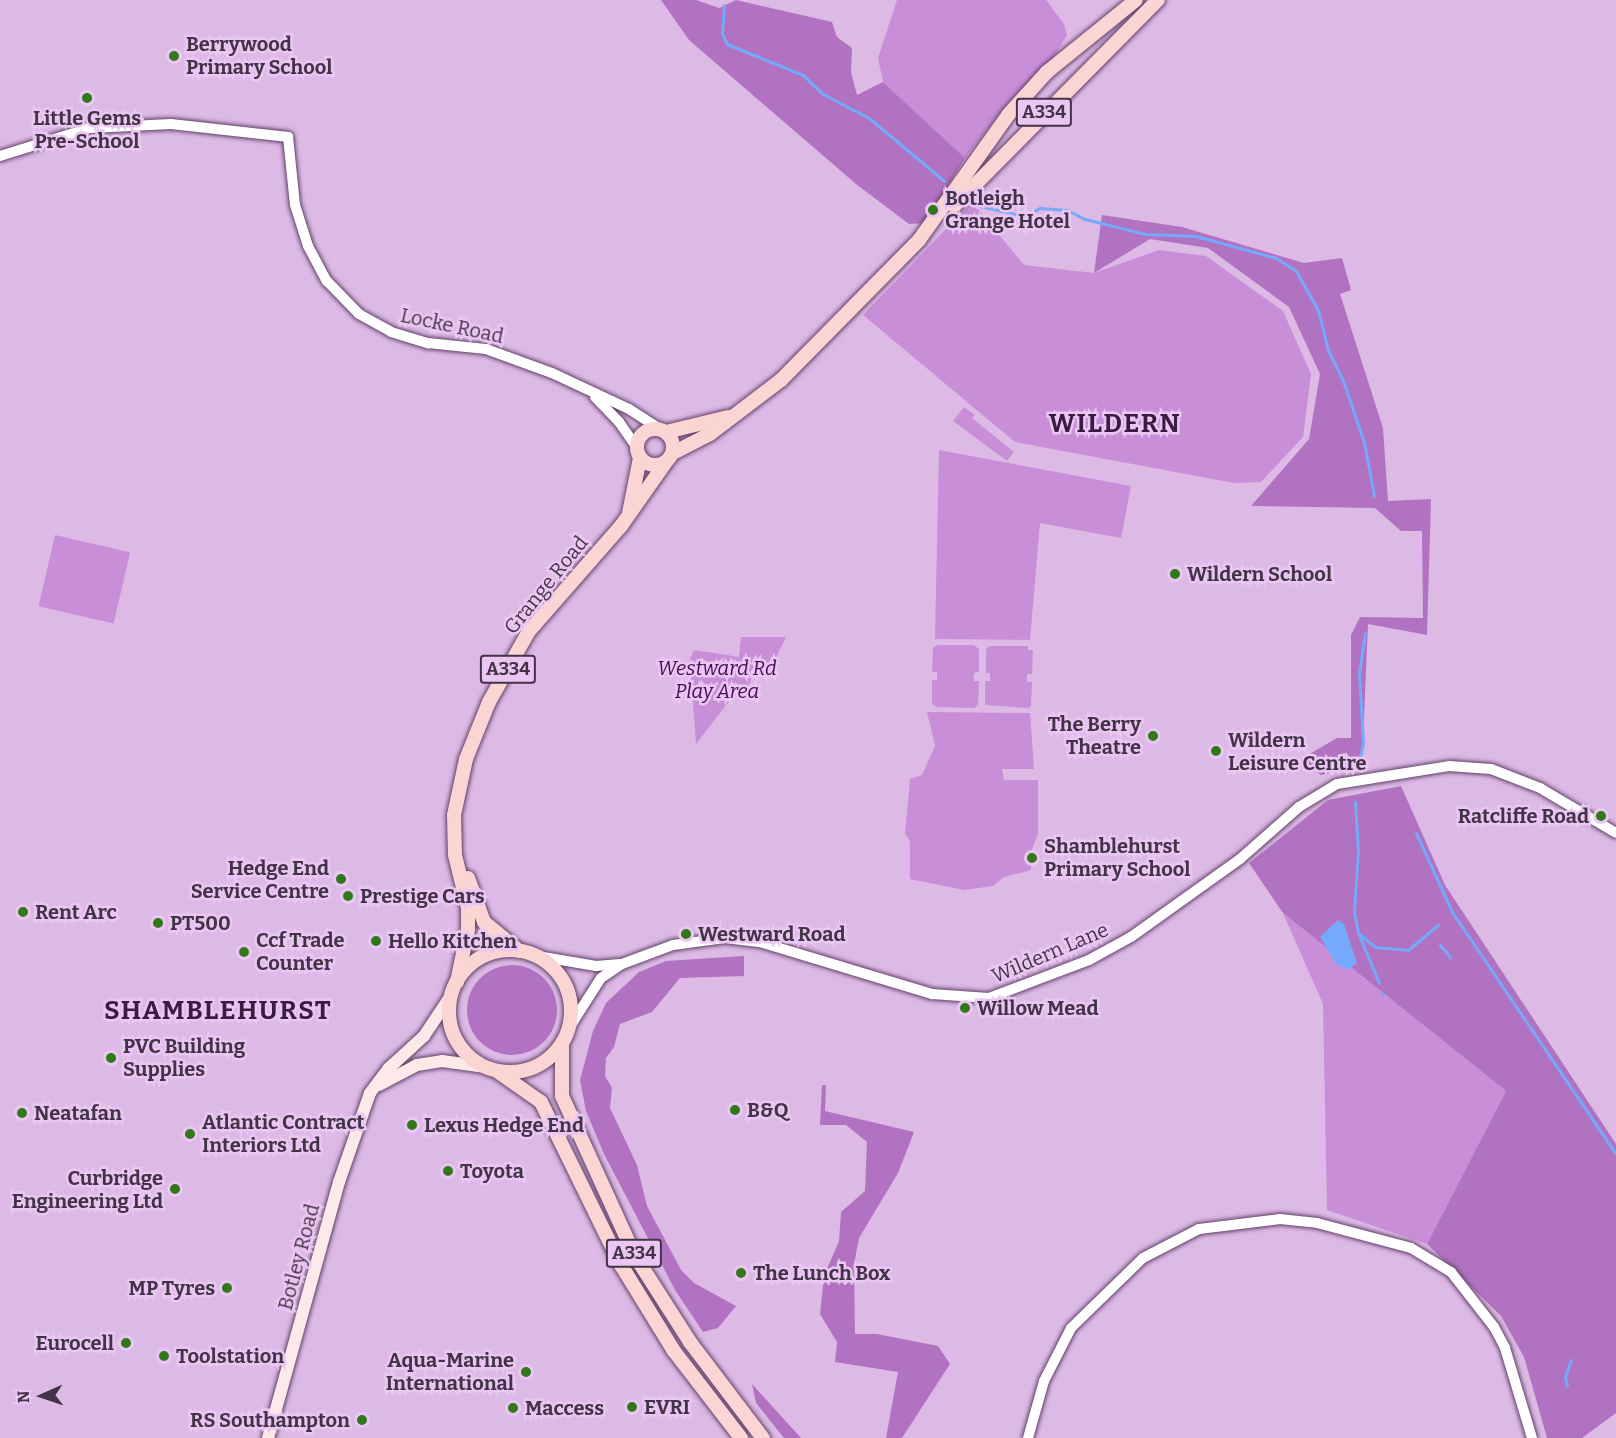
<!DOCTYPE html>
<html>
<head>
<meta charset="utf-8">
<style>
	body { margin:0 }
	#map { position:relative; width:1616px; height:1438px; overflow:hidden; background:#ddb9e6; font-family:Bitter,serif }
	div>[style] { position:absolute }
	.green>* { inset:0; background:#c98ed8; transform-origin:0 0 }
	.forest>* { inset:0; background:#b272c2 }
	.round { border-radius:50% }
	.water>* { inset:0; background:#75a9fc }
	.stream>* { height:3px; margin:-1.5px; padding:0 1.5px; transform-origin:1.5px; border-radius:1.5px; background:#75a9fc }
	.roads { filter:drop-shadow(0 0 2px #614268) drop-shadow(0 0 2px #614268) }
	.tertiary>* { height:10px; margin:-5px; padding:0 5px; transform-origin:5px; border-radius:5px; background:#fff }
	.secondary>* { height:12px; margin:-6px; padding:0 6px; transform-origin:6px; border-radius:6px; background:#fde9e9 }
	.primary>* { height:14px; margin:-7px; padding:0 7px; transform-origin:7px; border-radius:7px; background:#fbd4d4 }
	.primary>.ring { margin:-7px; padding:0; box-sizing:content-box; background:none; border:14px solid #fbd4d4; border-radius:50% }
	.dots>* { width:16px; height:16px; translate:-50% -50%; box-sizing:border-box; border:3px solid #eac6f3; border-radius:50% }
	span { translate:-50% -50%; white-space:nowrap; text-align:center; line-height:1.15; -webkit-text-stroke:5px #eac6f3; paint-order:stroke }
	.shield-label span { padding:2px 4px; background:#eac6f3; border:2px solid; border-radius:4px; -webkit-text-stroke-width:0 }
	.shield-label { font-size:18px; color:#423446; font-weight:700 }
	.poi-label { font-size:20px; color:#423446; font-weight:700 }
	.left { translate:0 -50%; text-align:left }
	.right { translate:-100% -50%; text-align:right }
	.street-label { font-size:20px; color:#423446 }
	.park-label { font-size:20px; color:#480955; font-style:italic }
	.district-label { font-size:26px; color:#391c40; font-weight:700; letter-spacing:1.5px }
	.north { position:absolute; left:12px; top:1366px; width:60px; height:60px; -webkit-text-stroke:4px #eac6f3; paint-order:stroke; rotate:267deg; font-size:16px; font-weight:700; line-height:24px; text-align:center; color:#423446 }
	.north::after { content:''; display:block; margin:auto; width:21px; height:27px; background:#423446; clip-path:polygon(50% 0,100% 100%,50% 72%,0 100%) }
</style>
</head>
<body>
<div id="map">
	<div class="green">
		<div style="clip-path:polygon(897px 0,1046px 0,1064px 24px,1067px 35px,1052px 60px,1009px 102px,965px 158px,883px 82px,878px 58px)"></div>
		<div style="clip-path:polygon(972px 202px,1024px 265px,1094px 273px,1159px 250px,1206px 256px,1283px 311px,1311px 374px,1303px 437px,1261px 482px,1234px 483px,1015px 442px,863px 315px)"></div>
		<div style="clip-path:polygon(964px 407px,975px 415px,972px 418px,1014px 452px,1007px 461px,953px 421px)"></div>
		<div style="clip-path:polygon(939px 450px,1131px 486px,1121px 538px,1040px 523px,1030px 640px,935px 639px)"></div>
		<div style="left:55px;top:535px;width:77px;height:73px;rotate:13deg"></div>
		<div style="clip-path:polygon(741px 637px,786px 637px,775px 660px,727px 704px,696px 744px,690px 659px,694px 650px,739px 657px)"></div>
		<div style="clip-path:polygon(937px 645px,974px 645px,979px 649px,979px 672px,974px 673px,974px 681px,979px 681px,978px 705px,974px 708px,937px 707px,932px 704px,932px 680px,937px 680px,937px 672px,932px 672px,933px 648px)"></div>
		<div style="clip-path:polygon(990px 646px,1028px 646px,1028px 650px,1033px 650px,1032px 674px,1027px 674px,1027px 682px,1032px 682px,1031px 706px,1028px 708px,985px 705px,985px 681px,990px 681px,990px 673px,986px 673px,986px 649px)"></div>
		<div style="clip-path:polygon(927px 712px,1030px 713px,1034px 769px,1002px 769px,1004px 780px,1038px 780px,1038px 834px,1032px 849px,1031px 870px,1004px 877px,993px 886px,964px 890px,910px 879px,910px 841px,905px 834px,910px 779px,922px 775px,935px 746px)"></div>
		<div style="clip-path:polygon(1283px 913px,1506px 1091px,1427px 1244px,1327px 1210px,1323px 1004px)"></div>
	</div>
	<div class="forest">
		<div style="clip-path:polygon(661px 0,696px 0,719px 8px,736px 0,832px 22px,837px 37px,852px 48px,851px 72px,857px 95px,883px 82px,965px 158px,925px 223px,909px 224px,856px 184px,689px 40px)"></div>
		<div style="clip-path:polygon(1102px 215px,1182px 227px,1304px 263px,1342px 258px,1351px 290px,1340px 294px,1383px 428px,1388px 501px,1431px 499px,1427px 635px,1368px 624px,1362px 766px,1321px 775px,1301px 759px,1337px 738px,1351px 738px,1351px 635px,1360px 617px,1423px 618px,1422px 531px,1401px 531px,1375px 508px,1251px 506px,1309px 439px,1320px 374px,1289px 307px,1208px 248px,1150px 239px,1094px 273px)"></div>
		<div style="clip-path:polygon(1401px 786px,1445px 885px,1616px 1144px,1616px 1413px,1582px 1438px,1547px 1438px,1524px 1357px,1501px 1316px,1427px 1244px,1506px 1091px,1283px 913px,1249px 863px,1328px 800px)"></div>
		<div style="clip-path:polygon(744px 956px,744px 976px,680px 978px,652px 1012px,620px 1024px,614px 1047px,606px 1058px,605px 1076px,612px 1088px,610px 1108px,637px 1165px,647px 1206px,681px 1270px,694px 1283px,736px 1306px,718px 1328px,703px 1332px,675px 1290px,604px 1154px,586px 1111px,580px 1080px,593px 1031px,606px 1003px,639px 972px,666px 961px)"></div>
		<div class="round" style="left:467px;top:965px;width:90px;height:90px"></div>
		<div style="clip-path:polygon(822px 1085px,826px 1085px,825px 1111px,914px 1132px,898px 1173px,859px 1238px,854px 1264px,855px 1334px,877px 1334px,938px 1346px,950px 1364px,902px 1438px,886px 1438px,898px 1372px,835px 1362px,837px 1342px,820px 1314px,824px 1276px,839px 1241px,841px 1212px,865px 1191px,867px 1142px,846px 1125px,820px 1125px)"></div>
		<div style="clip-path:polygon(752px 1384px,801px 1438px,784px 1438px,756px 1403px)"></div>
	</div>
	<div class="water">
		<div style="clip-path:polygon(1338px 920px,1344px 924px,1357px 963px,1348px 970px,1337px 965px,1320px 937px)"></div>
	</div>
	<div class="stream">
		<div style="left:724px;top:5px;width:28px;rotate:94deg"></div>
		<div style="left:722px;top:33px;width:12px;rotate:66deg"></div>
		<div style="left:727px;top:44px;width:82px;rotate:22.2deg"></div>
		<div style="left:803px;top:75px;width:28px;rotate:44deg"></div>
		<div style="left:823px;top:94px;width:52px;rotate:27.6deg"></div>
		<div style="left:869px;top:118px;width:98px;rotate:40deg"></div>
		<div style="left:980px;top:206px;width:45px;rotate:12.8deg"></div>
		<div style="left:1024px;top:216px;width:18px;rotate:-27deg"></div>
		<div style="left:1040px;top:208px;width:27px;rotate:4deg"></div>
		<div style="left:1067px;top:210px;width:20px;rotate:27deg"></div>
		<div style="left:1085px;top:219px;width:62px;rotate:14deg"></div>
		<div style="left:1145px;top:234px;width:51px;rotate:2.2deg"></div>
		<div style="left:1196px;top:236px;width:83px;rotate:15.4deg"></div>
		<div style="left:1276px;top:258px;width:24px;rotate:33deg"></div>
		<div style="left:1296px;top:271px;width:45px;rotate:60.6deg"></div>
		<div style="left:1318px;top:310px;width:41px;rotate:76deg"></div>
		<div style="left:1328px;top:350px;width:34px;rotate:64deg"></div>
		<div style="left:1343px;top:381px;width:65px;rotate:71deg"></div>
		<div style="left:1364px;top:442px;width:55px;rotate:79.5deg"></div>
		<div style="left:1358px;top:765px;width:23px;rotate:-77deg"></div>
		<div style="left:1363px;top:743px;width:70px;rotate:-93.3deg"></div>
		<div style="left:1359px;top:673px;width:40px;rotate:-81.5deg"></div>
		<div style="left:1355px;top:802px;width:49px;rotate:86.5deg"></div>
		<div style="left:1358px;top:851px;width:61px;rotate:93.8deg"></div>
		<div style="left:1354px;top:912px;width:21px;rotate:79deg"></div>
		<div style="left:1358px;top:933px;width:22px;rotate:39deg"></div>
		<div style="left:1375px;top:947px;width:33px;rotate:5deg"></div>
		<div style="left:1408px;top:950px;width:39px;rotate:-40deg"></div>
		<div style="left:1416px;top:833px;width:87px;rotate:65.5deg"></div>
		<div style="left:1452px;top:912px;width:292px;rotate:55.9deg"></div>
		<div style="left:1359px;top:935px;width:52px;rotate:67.4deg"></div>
		<div style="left:1440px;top:945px;width:16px;rotate:50deg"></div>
		<div style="left:1383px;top:994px;width:1px;rotate:45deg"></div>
		<div style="left:1567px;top:1386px;width:9px;rotate:-103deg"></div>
		<div style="left:1565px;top:1377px;width:18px;rotate:-71deg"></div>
	</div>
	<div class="roads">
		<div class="tertiary">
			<div style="left:0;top:156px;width:94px;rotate:-17.3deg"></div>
			<div style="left:90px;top:128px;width:81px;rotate:-2.8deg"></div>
			<div style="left:171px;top:124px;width:118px;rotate:6.3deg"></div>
			<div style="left:288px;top:137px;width:68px;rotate:84.1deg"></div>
			<div style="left:295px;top:205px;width:43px;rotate:72.4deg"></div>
			<div style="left:308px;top:246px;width:40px;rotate:62deg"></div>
			<div style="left:327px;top:281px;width:46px;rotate:45.9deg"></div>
			<div style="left:359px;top:314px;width:37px;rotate:29deg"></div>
			<div style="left:391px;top:332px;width:39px;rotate:17deg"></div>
			<div style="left:428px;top:343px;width:58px;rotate:5.9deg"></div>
			<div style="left:486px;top:349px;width:70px;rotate:20deg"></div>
			<div style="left:552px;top:373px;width:85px;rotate:25.1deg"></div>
			<div style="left:629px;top:409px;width:35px;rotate:33deg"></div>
			<div style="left:595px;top:397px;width:35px;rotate:46deg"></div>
			<div style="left:619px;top:422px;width:32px;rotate:55deg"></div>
			<div style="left:537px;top:956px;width:60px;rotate:9.6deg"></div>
			<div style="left:596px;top:966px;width:24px;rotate:-5deg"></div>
			<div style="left:569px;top:1028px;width:59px;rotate:-57.4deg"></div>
			<div style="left:601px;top:978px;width:25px;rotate:-34deg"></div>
			<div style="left:622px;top:964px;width:54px;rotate:-20.4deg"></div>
			<div style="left:673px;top:945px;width:52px;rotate:-7.7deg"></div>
			<div style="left:725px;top:938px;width:38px;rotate:7deg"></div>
			<div style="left:763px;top:943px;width:177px;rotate:16.8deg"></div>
			<div style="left:932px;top:994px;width:57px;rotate:4deg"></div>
			<div style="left:989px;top:998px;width:107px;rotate:-20.8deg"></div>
			<div style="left:1089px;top:960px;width:48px;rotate:-28.7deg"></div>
			<div style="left:1131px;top:937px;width:134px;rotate:-35.6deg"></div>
			<div style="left:1240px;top:859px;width:79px;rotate:-41.4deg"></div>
			<div style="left:1299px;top:807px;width:44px;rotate:-31.2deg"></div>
			<div style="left:1337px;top:784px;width:113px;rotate:-9.1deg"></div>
			<div style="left:1449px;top:766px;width:42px;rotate:4.1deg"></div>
			<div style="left:1491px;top:769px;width:53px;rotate:21.2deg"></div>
			<div style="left:1540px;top:788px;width:88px;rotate:30.6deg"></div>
			<div style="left:1028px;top:1438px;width:59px;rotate:-74.3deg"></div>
			<div style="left:1044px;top:1381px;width:59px;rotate:-63deg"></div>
			<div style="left:1071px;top:1328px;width:100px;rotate:-44.2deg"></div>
			<div style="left:1143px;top:1258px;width:63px;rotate:-27.4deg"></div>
			<div style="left:1199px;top:1229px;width:82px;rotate:-7deg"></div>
			<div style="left:1280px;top:1219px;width:37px;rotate:6deg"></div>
			<div style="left:1317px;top:1223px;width:97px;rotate:14.9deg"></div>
			<div style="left:1411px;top:1248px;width:47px;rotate:31deg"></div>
			<div style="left:1451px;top:1272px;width:70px;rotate:52deg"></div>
			<div style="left:1494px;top:1327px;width:24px;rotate:62deg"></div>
			<div style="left:1505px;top:1348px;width:94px;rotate:73.3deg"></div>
		</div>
		<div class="secondary">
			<div style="left:379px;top:1085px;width:43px;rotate:-27.8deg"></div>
			<div style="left:417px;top:1065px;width:25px;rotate:-9deg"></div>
			<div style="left:442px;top:1061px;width:44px;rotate:7.8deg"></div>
			<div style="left:268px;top:1438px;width:266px;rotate:-74.5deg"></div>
			<div style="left:339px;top:1182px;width:94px;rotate:-70.8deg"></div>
			<div style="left:370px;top:1093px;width:30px;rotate:-53deg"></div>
			<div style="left:388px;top:1069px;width:49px;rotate:-42.5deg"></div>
			<div style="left:424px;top:1036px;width:50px;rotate:-56.3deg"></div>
		</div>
		<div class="primary">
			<div style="left:954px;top:206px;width:290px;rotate:-45.3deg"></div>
			<div class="ring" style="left:637px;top:429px;width:22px;height:22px"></div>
			<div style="left:666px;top:432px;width:64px;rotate:-13.6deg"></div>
			<div style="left:673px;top:453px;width:42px;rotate:-27.2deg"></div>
			<div style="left:710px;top:434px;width:89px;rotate:-37.3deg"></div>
			<div style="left:781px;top:380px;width:197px;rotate:-45.4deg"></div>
			<div style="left:919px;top:240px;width:153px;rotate:-54.5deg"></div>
			<div style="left:1008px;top:115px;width:58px;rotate:-47.8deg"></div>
			<div style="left:1047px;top:72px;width:114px;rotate:-39deg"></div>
			<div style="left:629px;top:513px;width:56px;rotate:-78.7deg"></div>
			<div style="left:468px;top:878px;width:47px;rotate:70deg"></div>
			<div style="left:484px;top:922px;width:45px;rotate:39.6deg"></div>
			<div class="ring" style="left:449px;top:950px;width:108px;height:108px"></div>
			<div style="left:457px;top:982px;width:54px;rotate:-78.3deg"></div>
			<div style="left:468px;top:929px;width:21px;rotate:-90deg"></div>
			<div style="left:468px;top:908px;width:55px;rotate:-103.8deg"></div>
			<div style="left:455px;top:855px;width:40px;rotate:-91.4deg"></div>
			<div style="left:454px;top:815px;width:57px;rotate:-77.9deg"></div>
			<div style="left:466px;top:759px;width:61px;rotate:-68deg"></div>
			<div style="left:489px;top:702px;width:81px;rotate:-60.6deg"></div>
			<div style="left:529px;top:631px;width:140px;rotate:-48.8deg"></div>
			<div style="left:621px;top:526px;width:78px;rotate:-54.9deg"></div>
			<div style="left:562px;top:1043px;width:53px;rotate:90deg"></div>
			<div style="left:562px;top:1096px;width:176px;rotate:65.5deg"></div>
			<div style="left:635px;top:1256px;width:102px;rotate:57.4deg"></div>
			<div style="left:690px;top:1342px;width:121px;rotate:52.8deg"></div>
			<div style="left:497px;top:1071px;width:54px;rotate:35.2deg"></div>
			<div style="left:541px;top:1102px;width:182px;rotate:63.9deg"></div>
			<div style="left:621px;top:1265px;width:101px;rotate:58.4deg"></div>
			<div style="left:674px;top:1351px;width:110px;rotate:52.4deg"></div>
		</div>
	</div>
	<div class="dots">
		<div style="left:174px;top:56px;background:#32781b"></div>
		<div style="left:87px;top:98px;background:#32781b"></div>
		<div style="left:933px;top:210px;background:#32781b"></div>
		<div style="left:1175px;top:574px;background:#32781b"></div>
		<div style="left:1153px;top:736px;background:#32781b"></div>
		<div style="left:1216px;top:751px;background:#32781b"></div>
		<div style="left:1601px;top:816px;background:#32781b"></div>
		<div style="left:1032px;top:858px;background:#32781b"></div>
		<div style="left:341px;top:879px;background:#32781b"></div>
		<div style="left:348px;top:896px;background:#32781b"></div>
		<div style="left:23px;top:912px;background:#32781b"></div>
		<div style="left:158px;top:923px;background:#32781b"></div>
		<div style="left:686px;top:934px;background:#32781b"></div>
		<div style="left:376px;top:941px;background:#32781b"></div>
		<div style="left:244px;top:952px;background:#32781b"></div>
		<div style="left:965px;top:1008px;background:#32781b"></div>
		<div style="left:111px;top:1058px;background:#32781b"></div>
		<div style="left:735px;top:1110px;background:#32781b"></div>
		<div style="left:22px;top:1113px;background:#32781b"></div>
		<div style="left:412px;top:1125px;background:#32781b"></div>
		<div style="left:190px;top:1134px;background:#32781b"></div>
		<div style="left:448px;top:1171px;background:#32781b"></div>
		<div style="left:175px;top:1189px;background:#32781b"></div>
		<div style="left:741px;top:1273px;background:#32781b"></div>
		<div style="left:227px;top:1288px;background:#32781b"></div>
		<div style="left:126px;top:1343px;background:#32781b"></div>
		<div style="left:164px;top:1356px;background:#32781b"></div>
		<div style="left:526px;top:1372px;background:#32781b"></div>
		<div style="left:632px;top:1407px;background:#32781b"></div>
		<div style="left:513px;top:1408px;background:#32781b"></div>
		<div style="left:362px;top:1420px;background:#32781b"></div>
	</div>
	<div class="shield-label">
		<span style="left:1044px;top:112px">A334</span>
		<span style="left:508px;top:669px">A334</span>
		<span style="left:634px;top:1253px">A334</span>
	</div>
	<div class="poi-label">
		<span class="left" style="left:186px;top:56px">Berrywood<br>Primary School</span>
		<span style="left:87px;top:130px">Little Gems<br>Pre-School</span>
		<span class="left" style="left:945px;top:210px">Botleigh<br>Grange Hotel</span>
		<span class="left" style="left:1187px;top:574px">Wildern School</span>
		<span class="right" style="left:1141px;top:736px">The Berry<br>Theatre</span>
		<span class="left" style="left:1228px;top:752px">Wildern<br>Leisure Centre</span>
		<span class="right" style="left:1589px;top:816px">Ratcliffe Road</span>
		<span class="left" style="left:1044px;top:858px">Shamblehurst<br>Primary School</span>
		<span class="right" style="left:329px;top:880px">Hedge End<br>Service Centre</span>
		<span class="left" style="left:360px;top:896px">Prestige Cars</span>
		<span class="left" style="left:35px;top:912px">Rent Arc</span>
		<span class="left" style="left:170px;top:923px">PT500</span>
		<span class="left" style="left:698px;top:934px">Westward Road</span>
		<span class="left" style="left:256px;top:952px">Ccf Trade<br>Counter</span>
		<span class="left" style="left:388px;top:941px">Hello Kitchen</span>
		<span class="left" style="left:977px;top:1008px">Willow Mead</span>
		<span class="left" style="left:123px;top:1058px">PVC Building<br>Supplies</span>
		<span class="left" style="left:747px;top:1110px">B&amp;Q</span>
		<span class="left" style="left:34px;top:1113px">Neatafan</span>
		<span class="left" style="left:202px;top:1134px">Atlantic Contract<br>Interiors Ltd</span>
		<span class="left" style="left:424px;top:1125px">Lexus Hedge End</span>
		<span class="left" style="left:460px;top:1171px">Toyota</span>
		<span class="right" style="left:163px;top:1190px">Curbridge<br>Engineering Ltd</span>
		<span class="left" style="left:753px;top:1273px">The Lunch Box</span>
		<span class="right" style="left:215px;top:1288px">MP Tyres</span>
		<span class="right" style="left:114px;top:1343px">Eurocell</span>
		<span class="left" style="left:176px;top:1356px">Toolstation</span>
		<span class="right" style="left:514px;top:1372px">Aqua-Marine<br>International</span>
		<span class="left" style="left:644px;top:1407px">EVRI</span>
		<span class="left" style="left:525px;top:1408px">Maccess</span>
		<span class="right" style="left:350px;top:1420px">RS Southampton</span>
	</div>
	<div class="street-label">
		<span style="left:452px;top:326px;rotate:12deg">Locke Road</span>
		<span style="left:546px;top:585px;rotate:-51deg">Grange Road</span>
		<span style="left:1050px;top:953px;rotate:-23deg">Wildern Lane</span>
		<span style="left:299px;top:1257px;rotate:-75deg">Botley Road</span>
	</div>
	<div class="park-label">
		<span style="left:717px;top:680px">Westward Rd<br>Play Area</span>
	</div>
	<div class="district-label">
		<span style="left:1115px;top:424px">WILDERN</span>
		<span style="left:218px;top:1011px">SHAMBLEHURST</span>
	</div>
	<div class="north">N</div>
</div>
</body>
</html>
